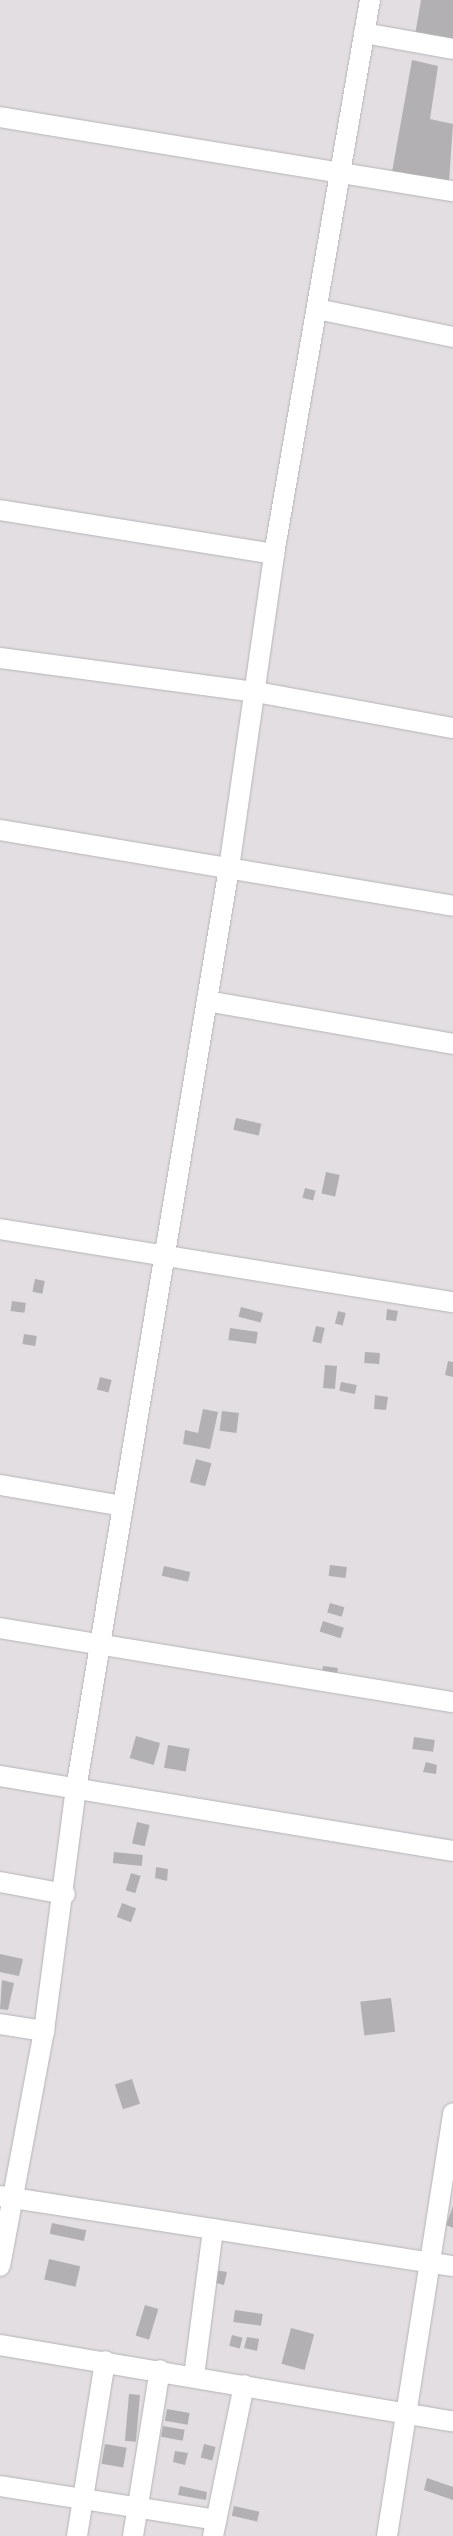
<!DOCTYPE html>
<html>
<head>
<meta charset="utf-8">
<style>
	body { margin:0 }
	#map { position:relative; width:453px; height:2536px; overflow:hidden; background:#e2dee1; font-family:"Roboto Condensed",sans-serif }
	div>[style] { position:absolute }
	.building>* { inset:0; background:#b3b0b3; transform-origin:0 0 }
	.roads { filter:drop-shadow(0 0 1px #b7b3b7) drop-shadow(0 0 1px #b7b3b7) }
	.street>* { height:20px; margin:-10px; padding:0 10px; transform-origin:10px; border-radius:10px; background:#fff }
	span { translate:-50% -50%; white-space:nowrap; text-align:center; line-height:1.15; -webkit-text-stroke:4.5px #efebee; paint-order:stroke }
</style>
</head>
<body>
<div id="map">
	<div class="building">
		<div style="clip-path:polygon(421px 0,453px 0,453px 43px,415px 35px)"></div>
		<div style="clip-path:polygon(412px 60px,438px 66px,430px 119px,453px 124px,449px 182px,392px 172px)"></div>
		<div style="left:236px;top:1118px;width:26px;height:12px;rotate:13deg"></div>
		<div style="left:326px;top:1172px;width:14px;height:22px;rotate:12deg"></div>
		<div style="left:305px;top:1188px;width:11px;height:10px;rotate:15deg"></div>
		<div style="left:35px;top:1279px;width:10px;height:13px;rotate:11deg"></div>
		<div style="left:12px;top:1301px;width:14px;height:10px;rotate:8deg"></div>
		<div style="left:241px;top:1307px;width:23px;height:10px;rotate:15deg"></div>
		<div style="clip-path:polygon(387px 1309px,398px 1311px,396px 1321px,386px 1320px)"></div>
		<div style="left:338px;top:1311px;width:8px;height:13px;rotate:14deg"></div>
		<div style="left:316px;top:1326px;width:9px;height:16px;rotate:13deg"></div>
		<div style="left:230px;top:1328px;width:28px;height:12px;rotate:8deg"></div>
		<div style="left:24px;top:1334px;width:13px;height:10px;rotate:9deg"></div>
		<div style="left:365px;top:1352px;width:15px;height:11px;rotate:4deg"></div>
		<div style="clip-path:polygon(448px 1361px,453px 1362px,453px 1377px,445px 1375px)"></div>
		<div style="left:325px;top:1365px;width:12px;height:23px;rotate:5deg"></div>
		<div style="left:100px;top:1377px;width:12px;height:13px;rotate:14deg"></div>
		<div style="left:341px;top:1382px;width:16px;height:9px;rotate:11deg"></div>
		<div style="clip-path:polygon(375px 1395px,388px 1397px,386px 1410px,374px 1409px)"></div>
		<div style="clip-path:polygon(203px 1409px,218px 1412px,210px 1449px,183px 1444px,185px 1430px,198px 1433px)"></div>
		<div style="left:222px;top:1411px;width:17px;height:20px;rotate:7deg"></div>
		<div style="left:196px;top:1459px;width:16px;height:24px;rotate:15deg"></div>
		<div style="left:330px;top:1565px;width:17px;height:11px;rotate:7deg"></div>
		<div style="left:164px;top:1566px;width:27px;height:10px;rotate:13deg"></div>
		<div style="left:330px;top:1603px;width:15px;height:10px;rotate:16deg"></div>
		<div style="left:323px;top:1621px;width:22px;height:11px;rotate:18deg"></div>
		<div style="left:323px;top:1666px;width:15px;height:8px;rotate:8deg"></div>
		<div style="left:136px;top:1736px;width:25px;height:23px;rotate:16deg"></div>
		<div style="left:414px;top:1737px;width:21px;height:12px;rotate:8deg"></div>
		<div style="left:168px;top:1745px;width:22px;height:23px;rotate:10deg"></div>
		<div style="clip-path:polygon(426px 1762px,437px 1765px,436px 1774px,423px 1772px)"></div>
		<div style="left:137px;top:1822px;width:13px;height:22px;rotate:13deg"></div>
		<div style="left:114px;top:1852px;width:29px;height:11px;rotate:6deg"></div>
		<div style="clip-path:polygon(156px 1867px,168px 1869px,167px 1881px,155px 1878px)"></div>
		<div style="left:131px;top:1873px;width:10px;height:18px;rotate:17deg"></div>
		<div style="left:122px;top:1903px;width:15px;height:15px;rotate:20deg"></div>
		<div style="clip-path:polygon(0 1954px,23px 1959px,19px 1976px,0 1972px)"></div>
		<div style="clip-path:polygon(2px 1980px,14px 1983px,8px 2010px,0 2009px)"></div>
		<div style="left:391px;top:1998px;width:34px;height:31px;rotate:83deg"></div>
		<div style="left:132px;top:2079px;width:26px;height:18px;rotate:72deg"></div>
		<div style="clip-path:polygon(453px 2206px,453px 2228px,446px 2225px)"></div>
		<div style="left:52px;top:2223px;width:35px;height:11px;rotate:12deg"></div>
		<div style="left:49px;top:2259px;width:32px;height:21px;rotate:13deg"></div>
		<div style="clip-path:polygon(215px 2270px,227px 2272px,224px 2285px,213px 2282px)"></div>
		<div style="left:145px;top:2305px;width:14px;height:32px;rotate:17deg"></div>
		<div style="left:235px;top:2310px;width:28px;height:12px;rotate:8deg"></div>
		<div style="left:291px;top:2328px;width:24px;height:37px;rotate:15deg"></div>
		<div style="left:232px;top:2335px;width:11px;height:11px;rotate:15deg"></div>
		<div style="clip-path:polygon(247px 2337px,259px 2339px,257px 2351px,244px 2348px)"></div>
		<div style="left:129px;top:2394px;width:11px;height:47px;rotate:5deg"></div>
		<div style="left:167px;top:2409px;width:23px;height:12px;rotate:10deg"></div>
		<div style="left:163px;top:2426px;width:22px;height:11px;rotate:10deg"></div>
		<div style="left:105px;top:2444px;width:22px;height:20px;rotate:10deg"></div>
		<div style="left:204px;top:2444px;width:12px;height:14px;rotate:14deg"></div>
		<div style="clip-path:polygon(175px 2451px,188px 2453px,185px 2465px,173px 2462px)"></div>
		<div style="clip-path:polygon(427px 2478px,453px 2487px,453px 2500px,424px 2490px)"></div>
		<div style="clip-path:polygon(180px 2486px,207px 2492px,206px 2500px,178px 2495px)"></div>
		<div style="left:234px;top:2506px;width:26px;height:10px;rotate:13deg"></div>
	</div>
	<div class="roads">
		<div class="street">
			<div style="left:364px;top:33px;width:90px;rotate:10.2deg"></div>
			<div style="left:0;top:117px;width:459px;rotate:9.3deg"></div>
			<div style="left:317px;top:309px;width:139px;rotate:11.6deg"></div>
			<div style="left:0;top:510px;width:278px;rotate:9.1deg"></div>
			<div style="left:0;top:658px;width:258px;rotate:7.6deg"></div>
			<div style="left:256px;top:692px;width:200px;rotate:10.4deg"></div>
			<div style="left:0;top:830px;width:459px;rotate:9.5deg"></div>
			<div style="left:207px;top:1001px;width:250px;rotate:9.9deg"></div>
			<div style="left:0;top:1229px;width:459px;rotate:9.2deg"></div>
			<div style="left:0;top:1485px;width:125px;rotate:9.7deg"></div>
			<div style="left:0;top:1628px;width:459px;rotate:9.3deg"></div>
			<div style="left:0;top:1776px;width:459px;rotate:9.4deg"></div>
			<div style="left:0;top:1882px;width:66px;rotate:10.5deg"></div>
			<div style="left:0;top:2024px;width:45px;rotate:9deg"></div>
			<div style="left:0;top:2196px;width:458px;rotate:8.8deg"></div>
			<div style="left:0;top:2266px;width:239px;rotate:-79.4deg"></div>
			<div style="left:44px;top:2031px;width:244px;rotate:-82.5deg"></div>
			<div style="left:76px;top:1789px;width:934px;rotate:-80.57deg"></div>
			<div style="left:229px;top:868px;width:317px;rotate:-81.8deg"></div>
			<div style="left:274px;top:554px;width:562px;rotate:-80.17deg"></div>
			<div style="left:0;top:2345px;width:459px;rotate:9.6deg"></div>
			<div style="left:194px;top:2376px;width:148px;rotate:-82.6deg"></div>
			<div style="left:0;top:2486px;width:219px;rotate:8.9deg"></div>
			<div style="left:77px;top:2536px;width:177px;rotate:-80.9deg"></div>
			<div style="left:133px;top:2536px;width:168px;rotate:-80.8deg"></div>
			<div style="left:213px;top:2536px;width:154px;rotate:-78.4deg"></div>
			<div style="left:387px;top:2536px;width:428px;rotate:-81.1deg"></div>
		</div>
	</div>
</div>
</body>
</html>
